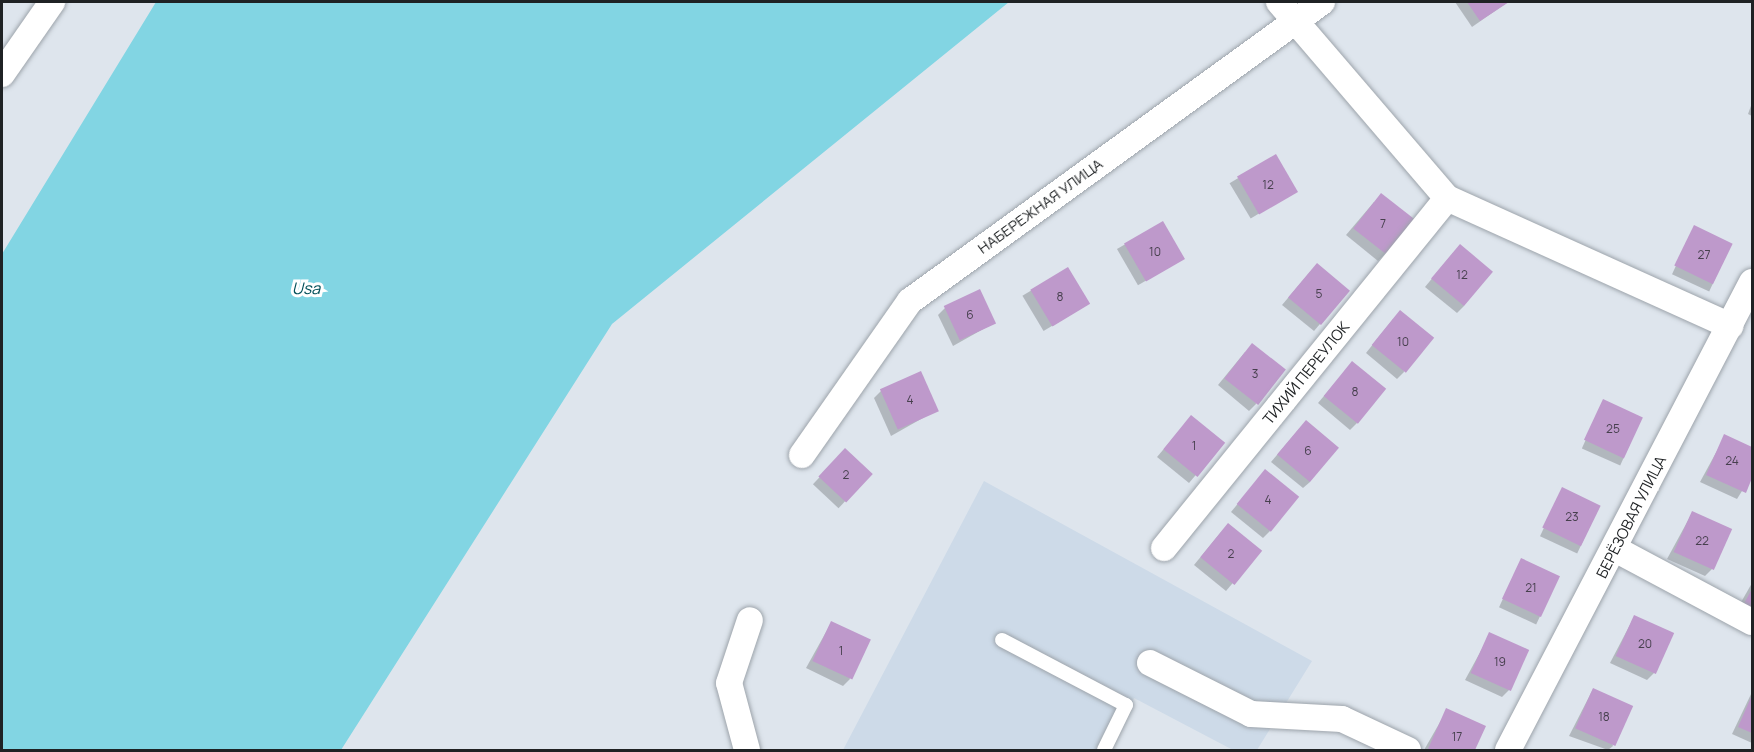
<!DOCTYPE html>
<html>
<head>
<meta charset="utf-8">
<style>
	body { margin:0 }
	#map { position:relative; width:1754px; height:752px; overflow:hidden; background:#dee5ed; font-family:Manrope,sans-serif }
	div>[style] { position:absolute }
	.built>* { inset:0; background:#cddae8 }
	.water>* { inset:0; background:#82d5e3 }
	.shadow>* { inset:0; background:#0003; transform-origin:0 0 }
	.building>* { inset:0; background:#be99cb; transform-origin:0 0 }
	.roads { filter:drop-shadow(0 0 2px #9da4ab) drop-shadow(0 0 2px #9da4ab) }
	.service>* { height:14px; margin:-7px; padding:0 7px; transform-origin:7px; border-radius:7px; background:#fff }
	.minor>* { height:26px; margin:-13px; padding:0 13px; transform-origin:13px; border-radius:13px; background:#fff }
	span { translate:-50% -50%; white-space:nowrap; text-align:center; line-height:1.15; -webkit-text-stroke:6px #fff; paint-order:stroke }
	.number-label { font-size:12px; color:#47404e }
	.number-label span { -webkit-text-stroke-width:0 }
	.street-label { font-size:15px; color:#1f2224 }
	.water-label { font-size:16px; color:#02505a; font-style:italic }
	.frame { position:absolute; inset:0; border:3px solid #1f2224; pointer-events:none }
</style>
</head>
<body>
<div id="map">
	<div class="built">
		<div style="clip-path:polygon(984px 481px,1312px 661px,1257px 750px,1233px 750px,1134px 698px,1110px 750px,843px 750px)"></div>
	</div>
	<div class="water">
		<div style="clip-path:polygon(156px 2px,1009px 2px,612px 324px,341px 750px,2px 750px,2px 254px)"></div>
	</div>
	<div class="shadow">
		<div style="clip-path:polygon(1455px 2px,1508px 2px,1472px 27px)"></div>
		<div style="clip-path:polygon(1752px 103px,1752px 116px,1748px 114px)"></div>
		<div style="left:1275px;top:156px;width:41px;height:53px;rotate:59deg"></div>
		<div style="clip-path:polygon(1374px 202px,1385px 254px,1378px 261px,1346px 235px)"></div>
		<div style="left:1162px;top:223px;width:42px;height:52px;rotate:60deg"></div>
		<div style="left:1694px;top:227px;width:41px;height:52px;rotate:25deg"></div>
		<div style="clip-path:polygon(1453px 253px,1464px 306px,1457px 313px,1425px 287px)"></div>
		<div style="left:1067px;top:269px;width:41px;height:52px;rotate:59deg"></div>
		<div style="clip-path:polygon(1310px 272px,1348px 291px,1314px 331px,1282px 305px)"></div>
		<div style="clip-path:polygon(945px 308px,994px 323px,953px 346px,938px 315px)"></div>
		<div style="clip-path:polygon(1393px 319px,1404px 372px,1397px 379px,1366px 353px)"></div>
		<div style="clip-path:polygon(1245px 352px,1256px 404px,1249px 411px,1218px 385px)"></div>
		<div style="clip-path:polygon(1346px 370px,1357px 423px,1350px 430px,1318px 403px)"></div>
		<div style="clip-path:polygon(881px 391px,937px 410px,891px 436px,874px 398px)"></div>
		<div style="left:1603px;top:401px;width:42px;height:52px;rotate:24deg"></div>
		<div style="clip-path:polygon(1185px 424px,1223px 443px,1189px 483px,1157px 457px)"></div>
		<div style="clip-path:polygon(1299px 429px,1310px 482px,1303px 488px,1271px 462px)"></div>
		<div style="clip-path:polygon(1725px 436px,1752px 449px,1752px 475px,1737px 499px,1700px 482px)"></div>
		<div style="left:845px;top:450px;width:35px;height:47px;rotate:43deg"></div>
		<div style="clip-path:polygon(1259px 478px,1270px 531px,1263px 538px,1231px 512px)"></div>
		<div style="left:1562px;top:489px;width:41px;height:52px;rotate:25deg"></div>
		<div style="clip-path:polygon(1692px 513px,1712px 569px,1705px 576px,1667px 559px)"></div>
		<div style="clip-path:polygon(1221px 532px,1260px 551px,1226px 591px,1194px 565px)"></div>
		<div style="left:1521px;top:560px;width:41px;height:52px;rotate:25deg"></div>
		<div style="clip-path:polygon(1752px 583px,1752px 625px,1732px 618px)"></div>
		<div style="clip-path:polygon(1634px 617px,1654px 673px,1647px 680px,1610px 663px)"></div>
		<div style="clip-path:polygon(831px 623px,850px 679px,843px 686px,806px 668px)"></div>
		<div style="clip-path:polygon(1490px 634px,1509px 690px,1502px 697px,1465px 680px)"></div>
		<div style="clip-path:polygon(1593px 689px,1613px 746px,1608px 750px,1569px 736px)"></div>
		<div style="clip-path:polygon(1752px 692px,1752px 743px,1732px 734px)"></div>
		<div style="clip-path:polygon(1447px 710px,1484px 727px,1473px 750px,1424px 750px)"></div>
	</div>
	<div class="building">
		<div style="clip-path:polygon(1467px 2px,1509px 2px,1480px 21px)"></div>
		<div style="left:1276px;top:154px;width:44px;height:45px;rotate:60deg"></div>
		<div style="left:1381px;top:193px;width:43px;height:45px;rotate:38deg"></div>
		<div style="left:1163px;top:221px;width:44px;height:45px;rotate:60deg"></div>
		<div style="left:1694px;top:225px;width:43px;height:45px;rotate:26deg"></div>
		<div style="left:1460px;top:244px;width:43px;height:45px;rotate:40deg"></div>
		<div style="left:1317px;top:263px;width:43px;height:45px;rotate:40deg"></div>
		<div style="left:1068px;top:267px;width:43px;height:44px;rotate:59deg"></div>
		<div style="left:980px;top:289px;width:38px;height:40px;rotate:65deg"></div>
		<div style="left:1400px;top:310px;width:44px;height:45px;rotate:39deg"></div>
		<div style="left:1252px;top:343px;width:43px;height:45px;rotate:38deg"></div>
		<div style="left:1352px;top:361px;width:44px;height:45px;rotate:39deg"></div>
		<div style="left:921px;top:371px;width:44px;height:45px;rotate:66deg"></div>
		<div style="left:1603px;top:399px;width:44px;height:45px;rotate:25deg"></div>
		<div style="left:1191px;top:415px;width:44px;height:44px;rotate:39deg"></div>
		<div style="left:1306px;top:420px;width:43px;height:45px;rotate:40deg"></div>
		<div style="clip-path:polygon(1724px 434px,1752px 447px,1752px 478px,1746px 493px,1706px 475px)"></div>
		<div style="left:845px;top:448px;width:38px;height:39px;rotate:43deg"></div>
		<div style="left:1265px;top:469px;width:44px;height:45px;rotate:39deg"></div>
		<div style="left:1562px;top:487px;width:43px;height:45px;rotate:26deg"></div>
		<div style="left:1692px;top:511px;width:44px;height:45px;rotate:24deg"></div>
		<div style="left:1228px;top:523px;width:44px;height:44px;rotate:39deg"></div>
		<div style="left:1521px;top:558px;width:43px;height:45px;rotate:25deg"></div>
		<div style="clip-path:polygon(1752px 589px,1752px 613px,1742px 607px)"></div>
		<div style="left:1634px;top:615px;width:44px;height:45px;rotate:24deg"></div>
		<div style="left:831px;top:621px;width:44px;height:44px;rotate:25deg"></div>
		<div style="left:1489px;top:632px;width:44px;height:45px;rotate:24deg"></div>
		<div style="left:1593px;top:688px;width:44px;height:44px;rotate:24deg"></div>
		<div style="clip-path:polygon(1752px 695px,1752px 733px,1738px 727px)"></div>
		<div style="clip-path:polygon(1446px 708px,1486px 726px,1475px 750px,1428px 749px)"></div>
	</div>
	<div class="roads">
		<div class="service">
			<div style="left:1002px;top:640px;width:140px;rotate:27.7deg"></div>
			<div style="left:1126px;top:705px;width:50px;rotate:116.1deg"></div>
		</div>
		<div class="minor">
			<div style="left:1279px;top:2px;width:258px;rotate:49.4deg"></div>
			<div style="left:1447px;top:198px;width:311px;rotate:24.3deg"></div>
			<div style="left:2px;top:74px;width:88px;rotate:-55.2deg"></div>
			<div style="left:802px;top:455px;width:188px;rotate:-55deg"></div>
			<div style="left:910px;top:301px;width:509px;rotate:-35.97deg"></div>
			<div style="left:1164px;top:548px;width:450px;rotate:-51deg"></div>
			<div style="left:1615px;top:549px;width:155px;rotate:28.1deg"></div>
			<div style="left:1150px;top:663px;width:113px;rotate:26.8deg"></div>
			<div style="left:1251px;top:714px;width:91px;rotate:3.1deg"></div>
			<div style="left:1342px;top:719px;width:73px;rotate:25.2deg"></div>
			<div style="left:747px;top:750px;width:69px;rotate:-105deg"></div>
			<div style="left:729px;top:683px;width:66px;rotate:-71.6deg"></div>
			<div style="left:1508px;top:750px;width:528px;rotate:-62.46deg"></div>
		</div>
	</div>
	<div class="number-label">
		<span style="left:1268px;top:185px">12</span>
		<span style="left:1383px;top:224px">7</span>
		<span style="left:1155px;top:252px">10</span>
		<span style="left:1704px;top:255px">27</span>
		<span style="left:1462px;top:275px">12</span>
		<span style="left:1319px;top:294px">5</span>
		<span style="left:1060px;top:297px">8</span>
		<span style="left:970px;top:315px">6</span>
		<span style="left:1403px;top:342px">10</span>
		<span style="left:1255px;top:374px">3</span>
		<span style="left:1355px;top:392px">8</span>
		<span style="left:910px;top:400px">4</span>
		<span style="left:1613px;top:429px">25</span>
		<span style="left:1194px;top:446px">1</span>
		<span style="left:1308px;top:451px">6</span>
		<span style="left:1732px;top:461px">24</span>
		<span style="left:846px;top:475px">2</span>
		<span style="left:1268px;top:500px">4</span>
		<span style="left:1572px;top:517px">23</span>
		<span style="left:1702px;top:541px">22</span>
		<span style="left:1231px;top:554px">2</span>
		<span style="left:1531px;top:588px">21</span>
		<span style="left:1645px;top:644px">20</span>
		<span style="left:841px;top:651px">1</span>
		<span style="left:1500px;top:662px">19</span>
		<span style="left:1604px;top:717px">18</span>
		<span style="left:1457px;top:737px">17</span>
	</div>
	<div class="street-label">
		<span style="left:1040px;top:206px;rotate:-36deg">НАБЕРЕЖНАЯ УЛИЦА</span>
		<span style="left:1306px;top:373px;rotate:-51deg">ТИХИЙ ПЕРЕУЛОК</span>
		<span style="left:1631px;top:517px;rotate:-63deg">БЕРЁЗОВАЯ УЛИЦА</span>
	</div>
	<div class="water-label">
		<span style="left:306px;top:288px">Usa</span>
	</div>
	<div class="frame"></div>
</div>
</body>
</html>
